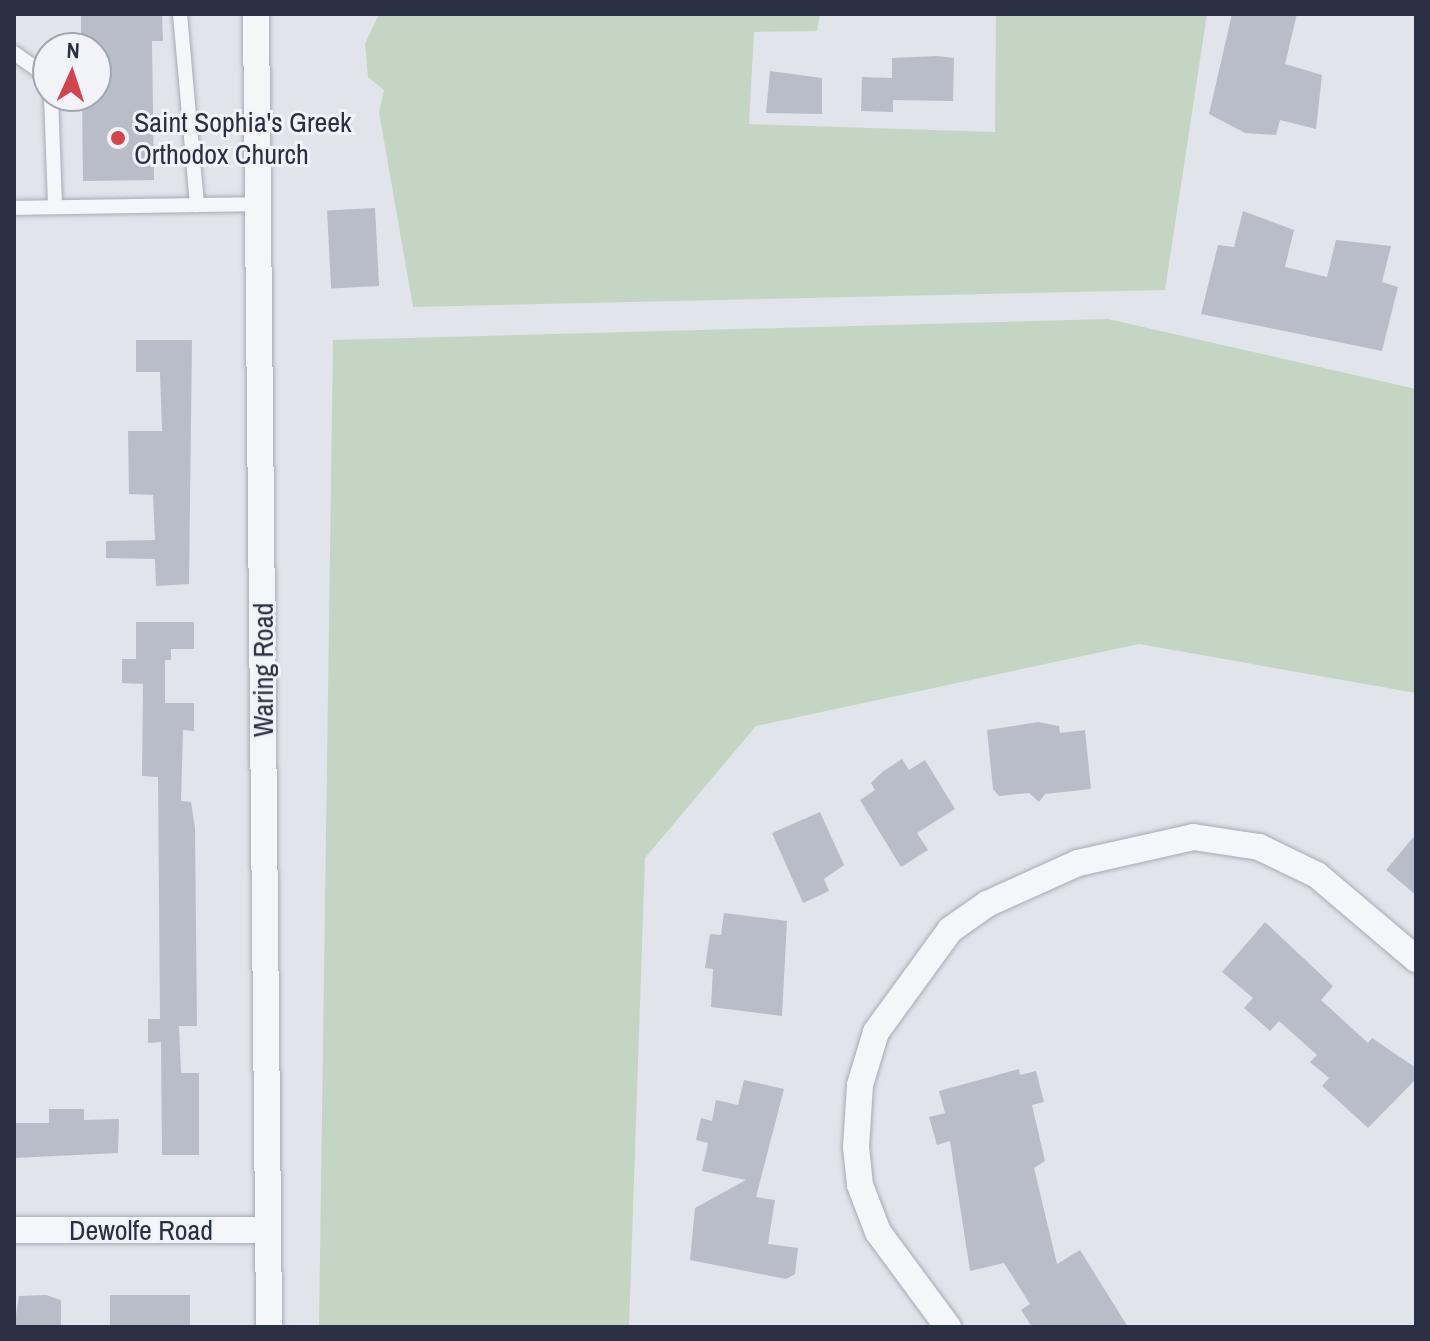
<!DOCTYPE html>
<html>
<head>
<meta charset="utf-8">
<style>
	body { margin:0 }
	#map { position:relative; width:1430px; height:1341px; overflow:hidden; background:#e2e4eb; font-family:"Archivo Narrow",sans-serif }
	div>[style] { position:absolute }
	.green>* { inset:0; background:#c5d5c3 }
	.building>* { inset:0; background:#b9bdc8; transform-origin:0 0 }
	.roads { filter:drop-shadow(0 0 2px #a7aab5) drop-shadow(0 0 2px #a7aab5) }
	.service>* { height:14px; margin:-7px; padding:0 7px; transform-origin:7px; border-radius:7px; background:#f5f6f9 }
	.minor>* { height:26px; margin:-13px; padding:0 13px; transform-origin:13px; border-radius:13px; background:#f5f6f9 }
	.dots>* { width:22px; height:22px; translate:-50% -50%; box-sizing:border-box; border:4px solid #f2f3f8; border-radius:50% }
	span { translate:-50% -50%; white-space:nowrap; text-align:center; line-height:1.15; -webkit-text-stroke:6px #f2f3f8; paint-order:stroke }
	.poi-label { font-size:28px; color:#293043 }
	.left { translate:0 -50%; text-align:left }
	.street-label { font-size:28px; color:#293043 }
	.frame { position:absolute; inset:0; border:16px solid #293043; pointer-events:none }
	.north { position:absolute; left:32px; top:32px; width:80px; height:80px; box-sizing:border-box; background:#f2f3f8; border:2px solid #a2a5b0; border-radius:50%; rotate:3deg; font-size:22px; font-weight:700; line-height:32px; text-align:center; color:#293043 }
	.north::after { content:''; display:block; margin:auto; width:28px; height:36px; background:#d1454c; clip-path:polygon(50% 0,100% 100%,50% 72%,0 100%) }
</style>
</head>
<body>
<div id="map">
	<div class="green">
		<div style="clip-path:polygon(379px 14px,820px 14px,817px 31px,754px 32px,749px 124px,995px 132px,996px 14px,1207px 14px,1165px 290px,413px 307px,379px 112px,384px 90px,368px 77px,365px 44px)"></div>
		<div style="clip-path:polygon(1108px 319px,1416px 389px,1416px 693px,1139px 644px,756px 726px,645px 858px,629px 1327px,319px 1327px,333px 340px)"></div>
	</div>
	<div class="building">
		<div style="clip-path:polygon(81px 14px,162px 14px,163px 41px,152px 41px,154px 180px,83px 181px,82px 96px,96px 96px,96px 48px,81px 48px)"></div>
		<div style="clip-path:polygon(1232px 14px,1297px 14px,1285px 64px,1322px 75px,1316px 129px,1280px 120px,1276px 135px,1245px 133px,1209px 114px)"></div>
		<div style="clip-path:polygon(937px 56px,954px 58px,953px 101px,893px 100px,893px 112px,861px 111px,862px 77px,892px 78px,892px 58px)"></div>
		<div style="clip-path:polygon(770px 71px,822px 78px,822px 114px,766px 113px)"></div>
		<div style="left:375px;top:208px;width:78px;height:48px;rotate:87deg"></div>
		<div style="clip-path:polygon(1243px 211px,1294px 230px,1285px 267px,1327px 277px,1336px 240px,1391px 246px,1382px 282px,1398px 287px,1382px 351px,1201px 314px,1218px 245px,1234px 247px)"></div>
		<div style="clip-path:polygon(136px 340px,192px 340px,189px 584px,156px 586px,155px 559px,106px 558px,106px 541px,155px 540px,153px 495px,129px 494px,128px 431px,162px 431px,160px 372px,136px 372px)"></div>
		<div style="clip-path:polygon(136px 622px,194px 622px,194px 649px,171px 649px,171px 660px,165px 660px,165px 703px,194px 703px,194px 731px,183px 730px,181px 801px,191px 802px,195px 828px,197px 1026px,179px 1026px,181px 1073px,199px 1073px,199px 1155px,162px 1155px,161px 1042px,148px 1043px,148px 1019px,160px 1019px,158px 777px,142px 776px,143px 684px,122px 683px,122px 659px,136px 659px)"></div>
		<div style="clip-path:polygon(1038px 722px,1059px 726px,1060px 733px,1085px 730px,1091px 789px,1045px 794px,1039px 802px,1029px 793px,999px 796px,993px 789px,987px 730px)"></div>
		<div style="clip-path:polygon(902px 759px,909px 770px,925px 760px,955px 809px,917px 833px,928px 850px,901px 867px,860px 800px,875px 790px,871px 783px,882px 772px)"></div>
		<div style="clip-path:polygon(820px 812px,844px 865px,824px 879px,829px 891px,803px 903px,772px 833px)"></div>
		<div style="clip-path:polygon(1416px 834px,1416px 895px,1386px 870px)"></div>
		<div style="clip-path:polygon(724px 913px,787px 921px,782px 1016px,711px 1007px,713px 969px,705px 968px,710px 934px,721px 935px)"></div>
		<div style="clip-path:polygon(1265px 922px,1333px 986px,1321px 1000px,1368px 1043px,1372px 1038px,1416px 1068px,1416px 1079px,1368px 1128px,1322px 1086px,1329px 1078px,1310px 1062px,1317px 1055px,1279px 1021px,1270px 1031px,1244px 1008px,1253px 998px,1222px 972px)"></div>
		<div style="clip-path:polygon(1019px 1069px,1020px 1075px,1036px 1071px,1044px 1102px,1032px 1105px,1045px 1161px,1034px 1168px,1057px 1264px,1080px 1250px,1128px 1327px,1032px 1327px,1021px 1310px,1030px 1304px,1004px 1263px,970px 1271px,950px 1141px,937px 1145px,929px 1117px,945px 1113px,939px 1091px)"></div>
		<div style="clip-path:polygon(744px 1080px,784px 1089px,756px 1197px,775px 1200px,768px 1244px,798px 1248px,795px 1274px,786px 1279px,690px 1260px,695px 1208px,746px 1180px,702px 1171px,708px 1143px,696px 1140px,701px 1118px,712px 1121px,716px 1100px,738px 1105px)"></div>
		<div style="clip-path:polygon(49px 1109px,84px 1109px,84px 1120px,119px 1119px,118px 1153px,14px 1158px,14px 1123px,49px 1123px)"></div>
		<div style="clip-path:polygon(46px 1295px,61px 1300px,61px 1327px,14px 1327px,19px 1296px)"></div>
		<div style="left:110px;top:1295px;width:80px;height:32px"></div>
	</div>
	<div class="roads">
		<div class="service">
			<div style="left:180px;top:14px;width:192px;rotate:84.9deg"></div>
			<div style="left:14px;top:53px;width:42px;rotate:35.2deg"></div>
			<div style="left:51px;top:96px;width:111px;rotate:87.9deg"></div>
			<div style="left:14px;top:208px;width:245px;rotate:-0.9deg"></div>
		</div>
		<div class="minor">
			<div style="left:256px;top:14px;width:1313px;rotate:89.43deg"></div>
			<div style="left:14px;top:1230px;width:253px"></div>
			<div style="left:948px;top:1327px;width:118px;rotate:-126.4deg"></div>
			<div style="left:878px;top:1232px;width:50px;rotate:-111deg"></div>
			<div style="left:860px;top:1185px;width:38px;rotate:-96deg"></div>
			<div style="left:856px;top:1147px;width:62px;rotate:-86.3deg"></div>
			<div style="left:860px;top:1085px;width:55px;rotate:-73.2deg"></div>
			<div style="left:876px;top:1032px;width:126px;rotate:-54deg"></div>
			<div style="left:950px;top:930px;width:45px;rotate:-35.1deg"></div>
			<div style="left:987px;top:904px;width:100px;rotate:-24.3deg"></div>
			<div style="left:1078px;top:863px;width:118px;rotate:-12.7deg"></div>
			<div style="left:1193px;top:837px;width:67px;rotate:8.6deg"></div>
			<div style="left:1259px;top:847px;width:64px;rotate:25.8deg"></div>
			<div style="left:1317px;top:875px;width:130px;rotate:40.3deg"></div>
		</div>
	</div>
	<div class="dots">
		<div style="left:118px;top:138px;background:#d1454c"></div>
	</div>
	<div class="poi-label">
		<span class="left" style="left:134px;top:138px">Saint Sophia's Greek<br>Orthodox Church</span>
	</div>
	<div class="street-label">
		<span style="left:263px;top:670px;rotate:-90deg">Waring Road</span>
		<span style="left:141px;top:1230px">Dewolfe Road</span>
	</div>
	<div class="frame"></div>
	<div class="north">N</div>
</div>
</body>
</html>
